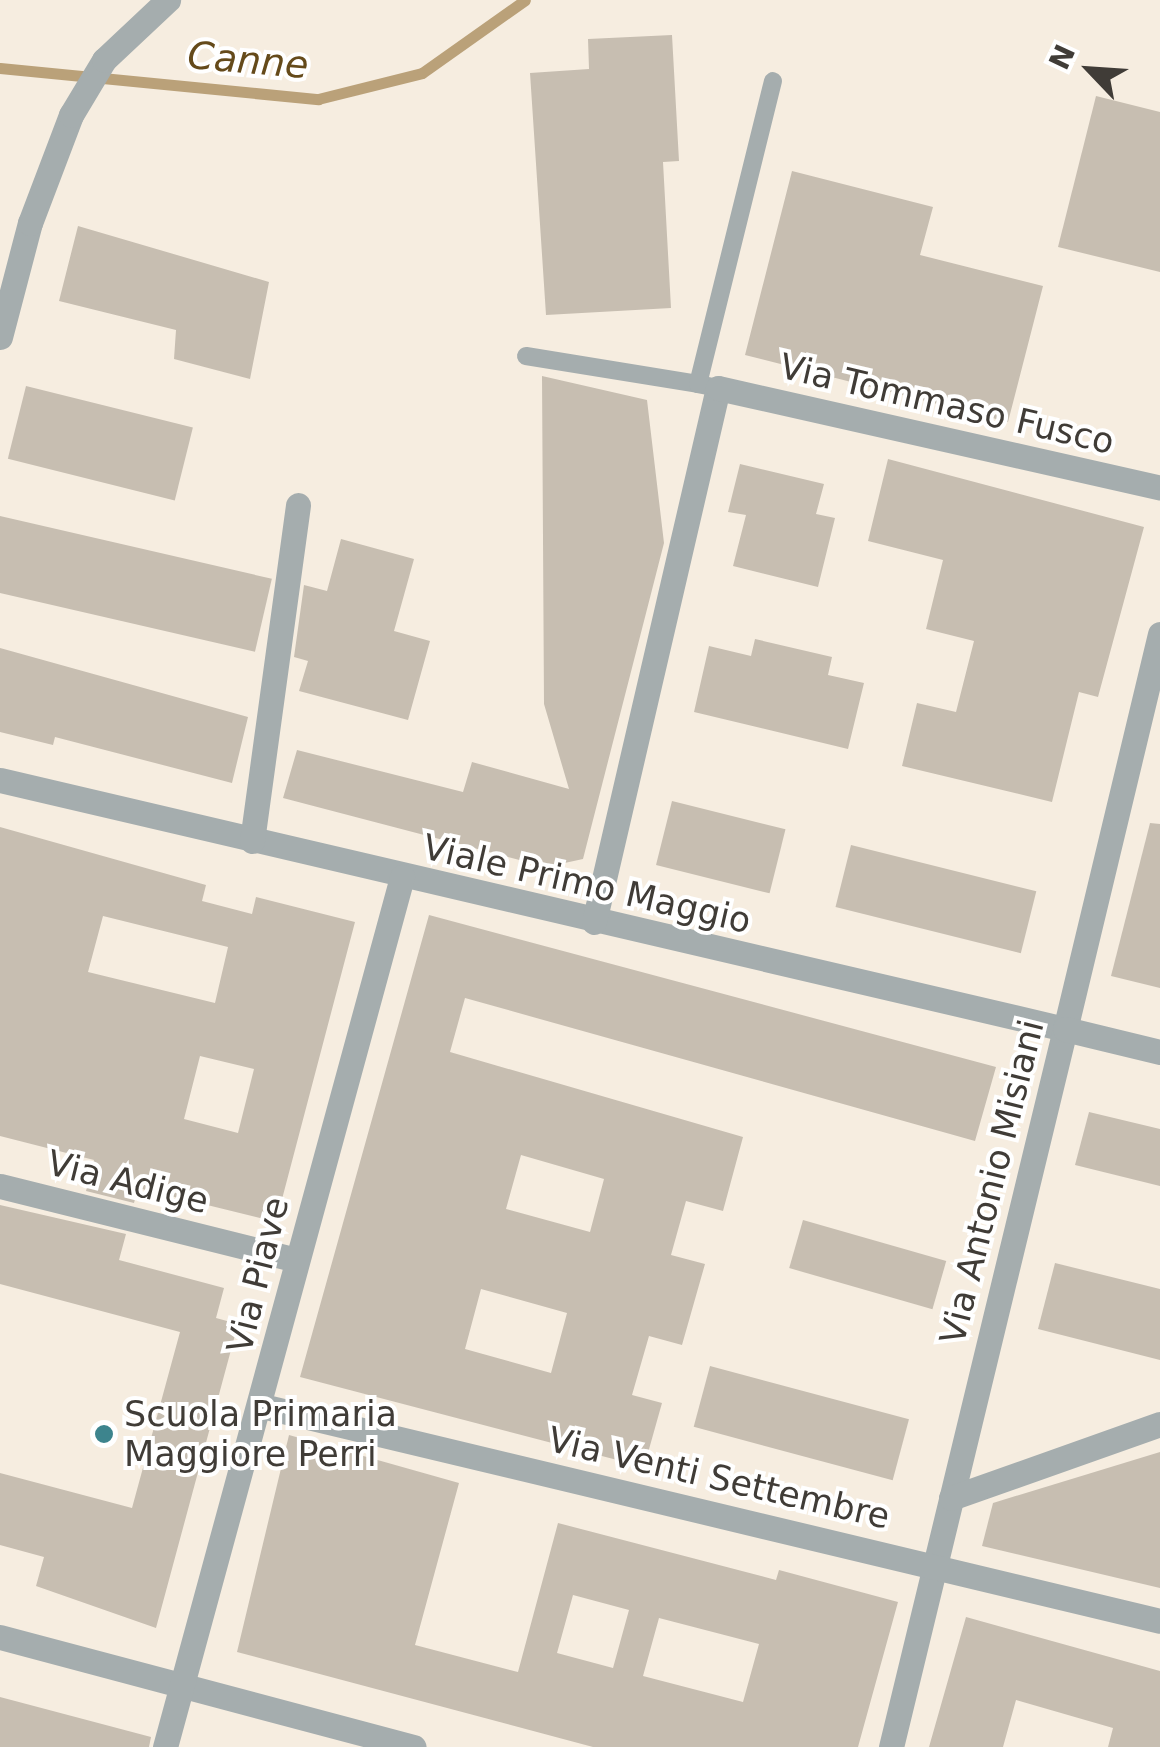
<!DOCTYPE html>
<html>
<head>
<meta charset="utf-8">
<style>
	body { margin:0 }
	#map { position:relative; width:1160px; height:1747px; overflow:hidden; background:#f6ede0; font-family:"DejaVu Sans",sans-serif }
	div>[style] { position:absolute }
	.stream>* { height:11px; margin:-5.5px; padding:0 5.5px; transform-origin:5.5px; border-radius:5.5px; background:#baa179 }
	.building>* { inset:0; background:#c7beb1; transform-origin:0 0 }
	.service>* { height:18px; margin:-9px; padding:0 9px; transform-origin:9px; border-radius:9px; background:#a5adae }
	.minor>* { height:25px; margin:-12.5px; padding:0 12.5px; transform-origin:12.5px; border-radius:12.5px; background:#a5adae }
	.tertiary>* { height:25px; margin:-12.5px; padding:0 12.5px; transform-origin:12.5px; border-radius:12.5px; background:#a5adae }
	.dots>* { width:28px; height:28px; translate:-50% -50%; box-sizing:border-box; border:5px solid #fff; border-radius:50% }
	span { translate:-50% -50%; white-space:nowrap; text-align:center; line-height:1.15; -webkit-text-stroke:8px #fff; paint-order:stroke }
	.street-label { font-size:35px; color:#403c37 }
	.poi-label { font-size:35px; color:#403c37 }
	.left { translate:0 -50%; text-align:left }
	.water-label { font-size:38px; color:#654a1a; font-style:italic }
	.north { position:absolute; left:1040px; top:20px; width:100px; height:100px; -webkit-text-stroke:8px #fff; paint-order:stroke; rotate:295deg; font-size:28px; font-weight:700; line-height:40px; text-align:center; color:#403c37 }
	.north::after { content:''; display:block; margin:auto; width:35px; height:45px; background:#403c37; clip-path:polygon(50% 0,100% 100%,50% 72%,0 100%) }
</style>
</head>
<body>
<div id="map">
	<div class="stream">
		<div style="left:0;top:68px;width:320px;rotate:5.6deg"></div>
		<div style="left:318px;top:99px;width:107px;rotate:-14deg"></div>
		<div style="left:422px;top:73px;width:126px;rotate:-35.3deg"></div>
	</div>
	<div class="building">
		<div style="clip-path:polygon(672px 35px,679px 161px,663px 162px,671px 308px,546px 315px,530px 73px,589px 69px,588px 39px)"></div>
		<div style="clip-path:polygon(1096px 96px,1160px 112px,1160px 272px,1058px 247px)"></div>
		<div style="clip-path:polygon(792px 171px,933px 207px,920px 255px,1043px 286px,1008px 422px,745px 355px)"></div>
		<div style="clip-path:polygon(78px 226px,269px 282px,250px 379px,174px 359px,176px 330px,59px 301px)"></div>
		<div style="clip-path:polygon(542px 376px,647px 400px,664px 543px,583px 859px,546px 867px,283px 798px,297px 750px,463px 792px,472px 762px,569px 789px,544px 704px)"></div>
		<div style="left:26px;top:386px;width:172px;height:75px;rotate:14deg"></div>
		<div style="clip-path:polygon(888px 459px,1144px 527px,1098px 697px,1079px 692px,1052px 802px,902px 766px,917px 703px,956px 712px,974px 641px,926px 629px,943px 560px,868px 541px)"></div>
		<div style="clip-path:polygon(740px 464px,824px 484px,816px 514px,835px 518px,818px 587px,733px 566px,746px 515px,728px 512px)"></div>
		<div style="left:0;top:516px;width:279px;height:75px;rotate:13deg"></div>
		<div style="clip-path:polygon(341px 539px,414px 559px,394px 631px,430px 641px,408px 720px,299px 691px,308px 661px,294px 657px,304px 585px,327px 591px)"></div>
		<div style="clip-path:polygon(755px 639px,832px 657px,828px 675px,864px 683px,848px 749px,694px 712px,709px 646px,751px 656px)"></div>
		<div style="clip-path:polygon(0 648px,248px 717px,232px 783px,55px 737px,53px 745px,0 732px)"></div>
		<div style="left:672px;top:801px;width:117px;height:66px;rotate:14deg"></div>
		<div style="clip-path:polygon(1150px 823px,1160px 824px,1160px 988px,1111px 976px)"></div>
		<div style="clip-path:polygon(evenodd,0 827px,206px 885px,202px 901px,252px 914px,256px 897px,355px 922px,276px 1222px,138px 1188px,134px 1203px,86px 1191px,94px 1160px,0 1136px,0 827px,103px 916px,228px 947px,215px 1003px,88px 972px,103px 916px,0 827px,200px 1056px,254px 1069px,238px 1133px,184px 1119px,200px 1056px)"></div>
		<div style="left:851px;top:845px;width:191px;height:64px;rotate:14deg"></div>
		<div style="clip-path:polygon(evenodd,429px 915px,996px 1067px,975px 1141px,465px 998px,450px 1052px,743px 1137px,723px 1211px,686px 1201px,671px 1255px,705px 1264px,682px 1345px,649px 1336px,632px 1395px,662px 1403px,644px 1467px,300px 1377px,429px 915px,521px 1155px,604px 1179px,590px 1232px,506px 1209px,521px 1155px,429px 915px,481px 1289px,567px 1313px,551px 1373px,465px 1349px,481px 1289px)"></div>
		<div style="clip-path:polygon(1089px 1112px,1160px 1129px,1160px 1186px,1075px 1165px)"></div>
		<div style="clip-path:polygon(0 1205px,126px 1234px,119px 1260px,224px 1288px,216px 1318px,238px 1324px,156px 1628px,36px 1586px,44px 1557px,0 1545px,0 1473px,132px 1508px,180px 1332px,0 1284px)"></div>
		<div style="left:803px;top:1220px;width:149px;height:50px;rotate:16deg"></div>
		<div style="clip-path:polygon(1055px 1263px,1160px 1289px,1160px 1360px,1038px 1329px)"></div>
		<div style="left:710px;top:1366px;width:206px;height:63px;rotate:15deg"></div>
		<div style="clip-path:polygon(evenodd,289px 1435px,459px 1483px,415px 1645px,518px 1672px,558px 1523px,776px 1580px,779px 1570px,898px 1602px,858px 1747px,593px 1747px,237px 1652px,289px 1435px,573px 1595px,629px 1610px,613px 1668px,557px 1653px,573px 1595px,289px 1435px,659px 1618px,759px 1644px,743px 1702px,643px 1676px,659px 1618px)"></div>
		<div style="clip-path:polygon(1160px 1452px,1160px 1588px,982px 1546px,993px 1503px)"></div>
		<div style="clip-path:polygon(966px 1617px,1160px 1671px,1160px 1747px,1108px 1747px,1113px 1728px,1016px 1700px,1003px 1747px,929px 1747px)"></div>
		<div style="clip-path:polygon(0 1697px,151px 1737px,149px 1747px,0 1747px)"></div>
	</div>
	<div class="service">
		<div style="left:526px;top:356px;width:174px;rotate:9.2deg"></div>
		<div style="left:718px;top:388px;width:20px;rotate:-169deg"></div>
		<div style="left:698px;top:384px;width:312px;rotate:-76.1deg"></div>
	</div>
	<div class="minor">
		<div style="left:0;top:337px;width:118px;rotate:-75.3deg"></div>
		<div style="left:30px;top:223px;width:116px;rotate:-69.2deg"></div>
		<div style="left:71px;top:115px;width:64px;rotate:-59deg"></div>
		<div style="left:104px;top:60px;width:88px;rotate:-43.2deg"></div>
		<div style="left:0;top:780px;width:1094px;rotate:13.16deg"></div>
		<div style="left:1065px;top:1029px;width:739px;rotate:103.62deg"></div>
		<div style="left:252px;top:841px;width:339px;rotate:-82.2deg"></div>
		<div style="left:594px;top:922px;width:548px;rotate:-76.93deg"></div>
		<div style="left:718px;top:388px;width:453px;rotate:12.7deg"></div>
		<div style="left:0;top:1186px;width:305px;rotate:14deg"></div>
		<div style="left:262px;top:1406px;width:923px;rotate:13.46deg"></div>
		<div style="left:951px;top:1498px;width:222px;rotate:-19.5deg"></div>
		<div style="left:0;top:1637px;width:428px;rotate:14.9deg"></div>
		<div style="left:165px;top:1747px;width:902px;rotate:-74.76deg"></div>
	</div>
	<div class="tertiary">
		<div style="left:1160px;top:634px;width:406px;rotate:103.5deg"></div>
		<div style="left:1065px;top:1029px;width:98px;rotate:13.6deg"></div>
	</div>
	<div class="dots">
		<div style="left:104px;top:1434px;background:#3d848d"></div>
	</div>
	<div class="street-label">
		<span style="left:947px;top:404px;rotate:13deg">Via Tommaso Fusco</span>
		<span style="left:587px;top:884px;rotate:13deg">Viale Primo Maggio</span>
		<span style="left:128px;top:1182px;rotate:14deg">Via Adige</span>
		<span style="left:992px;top:1182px;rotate:-76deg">Via Antonio Misiani</span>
		<span style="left:258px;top:1275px;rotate:-76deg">Via Piave</span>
		<span style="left:719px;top:1478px;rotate:13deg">Via Venti Settembre</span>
	</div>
	<div class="poi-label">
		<span class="left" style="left:124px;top:1434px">Scuola Primaria<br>Maggiore Perri</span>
	</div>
	<div class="water-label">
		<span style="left:248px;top:61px;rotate:5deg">Canne</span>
	</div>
	<div class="north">N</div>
</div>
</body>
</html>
